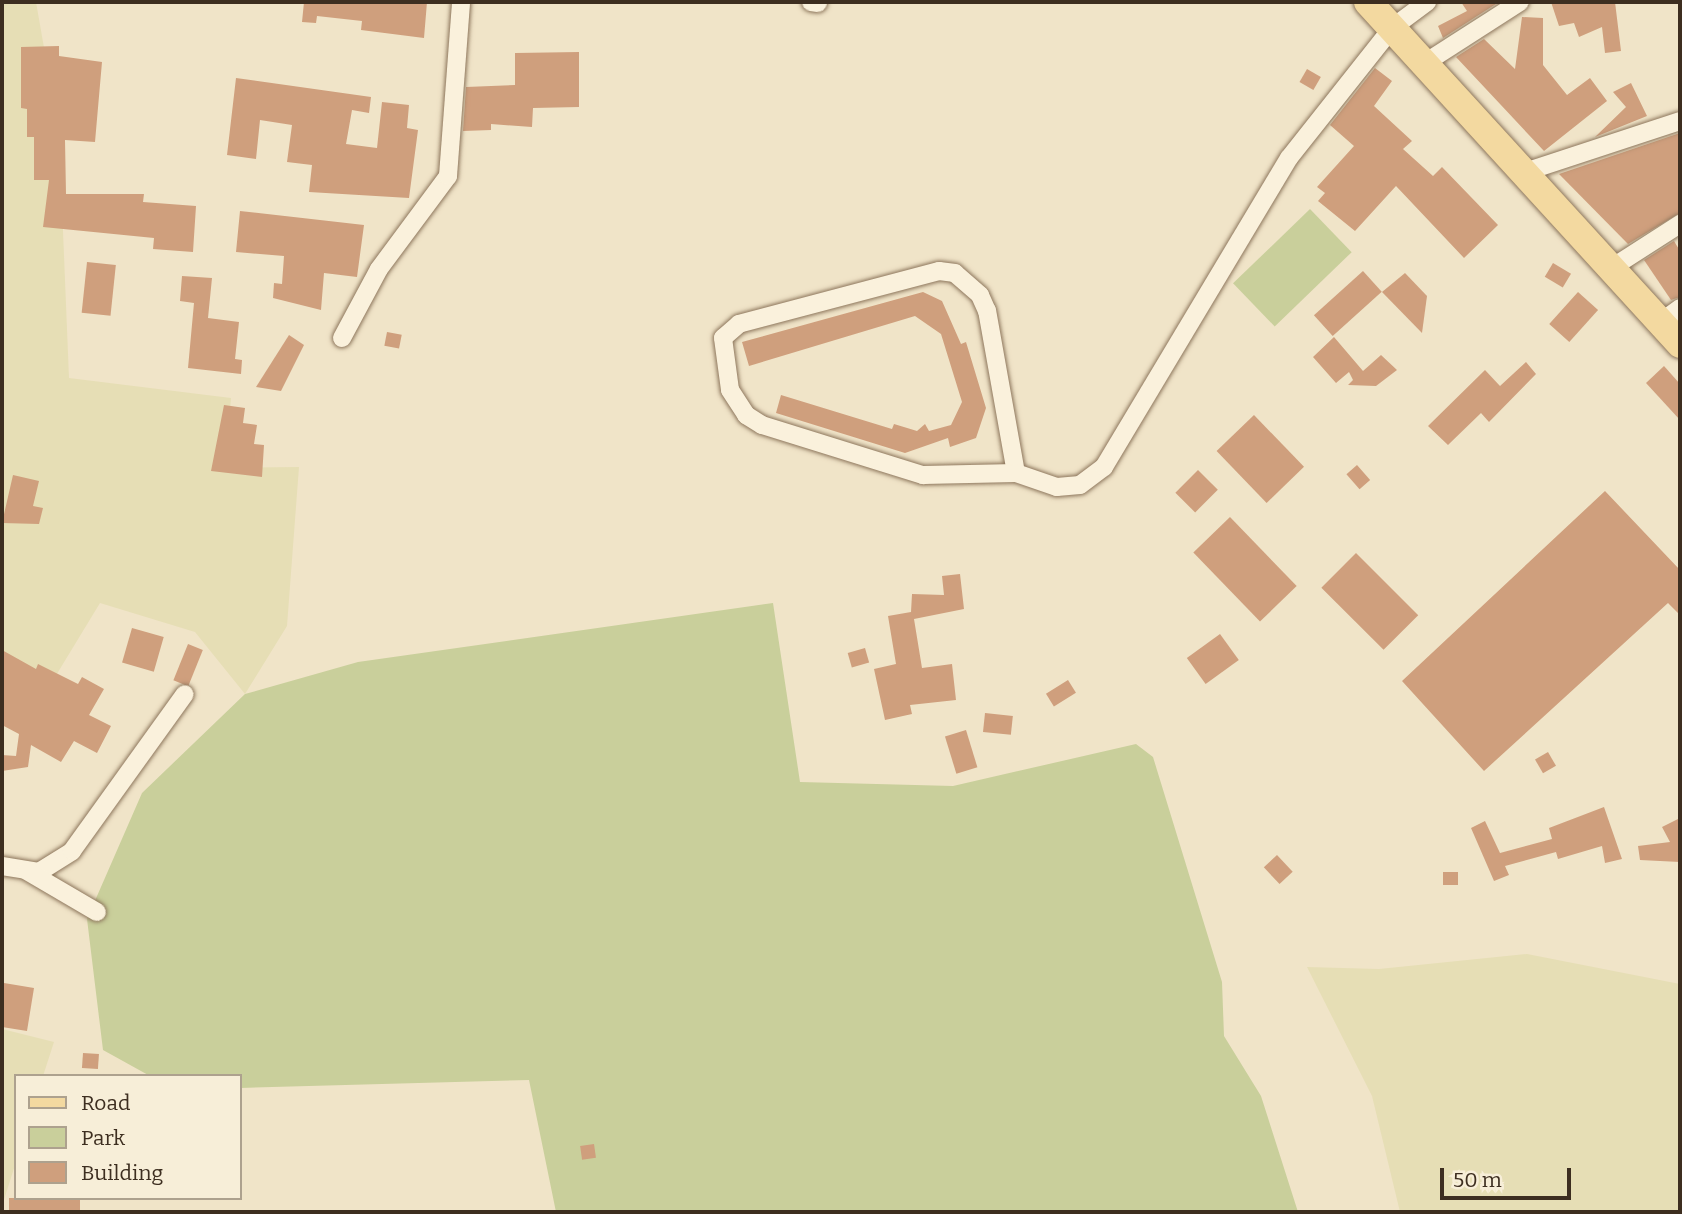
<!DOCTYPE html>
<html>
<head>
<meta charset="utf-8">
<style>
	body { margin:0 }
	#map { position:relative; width:1682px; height:1214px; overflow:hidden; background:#f0e4c8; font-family:Bitter,serif }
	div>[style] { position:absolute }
	.farmland>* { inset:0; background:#e6deb5 }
	.green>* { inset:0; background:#c9cf9b; transform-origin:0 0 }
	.building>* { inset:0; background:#cf9f7d; transform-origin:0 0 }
	.roads { filter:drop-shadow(0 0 2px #8d765c) drop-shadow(0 0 2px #8d765c) }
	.street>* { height:18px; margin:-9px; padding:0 9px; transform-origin:9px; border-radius:9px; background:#faf1dc }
	.primary>* { height:28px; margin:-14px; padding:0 14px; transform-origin:14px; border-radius:14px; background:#f3d9a0 }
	span { translate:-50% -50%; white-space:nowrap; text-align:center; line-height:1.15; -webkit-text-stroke:5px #f7eed8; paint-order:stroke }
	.frame { position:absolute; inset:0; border:4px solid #3d2e20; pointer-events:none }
	.legend { position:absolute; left:14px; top:1074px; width:228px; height:126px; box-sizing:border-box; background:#f7eed8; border:2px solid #ada18e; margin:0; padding:9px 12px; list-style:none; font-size:21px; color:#3d2e20 }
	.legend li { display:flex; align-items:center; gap:14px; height:35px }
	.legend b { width:35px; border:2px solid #ada18e }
	.scale { position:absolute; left:1440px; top:1168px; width:131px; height:32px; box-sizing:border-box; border:4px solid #3d2e20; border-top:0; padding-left:9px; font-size:21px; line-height:24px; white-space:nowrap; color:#3d2e20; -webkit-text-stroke:5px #f7eed8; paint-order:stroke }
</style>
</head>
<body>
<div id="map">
	<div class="farmland">
		<div style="clip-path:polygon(2px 2px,36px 2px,59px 133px,69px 378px,231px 398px,225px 468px,299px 467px,287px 626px,245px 694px,195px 632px,100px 603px,21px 733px,2px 725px)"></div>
		<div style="clip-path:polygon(1527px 954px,1680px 984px,1680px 1212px,1400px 1212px,1372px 1096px,1307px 967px,1379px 969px)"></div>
		<div style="clip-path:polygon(2px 1029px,54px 1042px,43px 1076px,16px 1076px,16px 1162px,2px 1206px)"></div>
	</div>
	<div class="green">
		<div style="left:1310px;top:209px;width:60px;height:107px;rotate:46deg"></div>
		<div style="clip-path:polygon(773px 603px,800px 782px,953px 786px,1136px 744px,1153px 757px,1222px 982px,1224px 1036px,1261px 1096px,1298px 1212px,556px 1212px,529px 1080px,240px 1088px,240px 1076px,150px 1076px,103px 1050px,87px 919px,142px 793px,245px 694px,358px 662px)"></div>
	</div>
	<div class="building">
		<div style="clip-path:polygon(304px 2px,427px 2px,424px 38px,361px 30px,362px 21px,317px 16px,316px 23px,302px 22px)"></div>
		<div style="clip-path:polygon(1461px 2px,1499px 2px,1443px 38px,1438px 26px,1467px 11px)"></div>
		<div style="clip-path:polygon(1551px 2px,1615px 2px,1621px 51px,1605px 53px,1602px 27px,1579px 37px,1574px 23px,1559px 26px)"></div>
		<div style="clip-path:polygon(1522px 17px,1543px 18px,1543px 65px,1567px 95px,1590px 78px,1607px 101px,1544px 151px,1456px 57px,1484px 39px,1515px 69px)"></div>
		<div style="clip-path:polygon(59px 46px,59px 56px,102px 62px,95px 142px,65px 140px,66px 194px,144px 194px,143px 202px,196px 206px,193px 252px,153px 249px,154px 238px,43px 227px,49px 180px,34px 180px,34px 137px,27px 137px,27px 109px,21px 108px,21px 47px)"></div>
		<div style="clip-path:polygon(579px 52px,579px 107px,533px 108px,532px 127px,491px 124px,491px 130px,463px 131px,466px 87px,515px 85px,515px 53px)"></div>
		<div style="clip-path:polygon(1375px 68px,1392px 81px,1374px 106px,1412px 141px,1403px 149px,1433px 176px,1442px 167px,1498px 225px,1464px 258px,1396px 186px,1355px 231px,1318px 201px,1325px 193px,1317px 187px,1354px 146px,1330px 125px)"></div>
		<div style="left:1307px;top:69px;width:16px;height:15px;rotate:30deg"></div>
		<div style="clip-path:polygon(236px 78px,371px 97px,369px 113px,352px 110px,346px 144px,377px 148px,382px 102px,409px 105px,407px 128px,418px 130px,409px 198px,309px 192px,312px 165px,287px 162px,292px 125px,260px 120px,256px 159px,227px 155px)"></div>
		<div style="clip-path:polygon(1631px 83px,1647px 116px,1595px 137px,1626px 107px,1613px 92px)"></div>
		<div style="clip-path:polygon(1680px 133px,1680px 213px,1628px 244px,1559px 174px)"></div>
		<div style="clip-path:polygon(240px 211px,364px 225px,357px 277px,324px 273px,321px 310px,273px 298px,274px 283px,282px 284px,284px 256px,236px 252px)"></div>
		<div style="clip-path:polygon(1674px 241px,1680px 251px,1680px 297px,1671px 300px,1644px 260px)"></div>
		<div style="left:87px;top:262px;width:29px;height:51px;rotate:6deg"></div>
		<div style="left:1553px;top:263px;width:21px;height:16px;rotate:31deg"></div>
		<div style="left:1363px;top:271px;width:28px;height:66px;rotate:48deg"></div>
		<div style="clip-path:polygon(1405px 273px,1427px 296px,1422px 333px,1382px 292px)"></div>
		<div style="clip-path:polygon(182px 276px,212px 278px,208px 318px,239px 322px,235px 359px,242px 360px,241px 374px,188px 368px,194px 303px,180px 301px)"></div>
		<div style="clip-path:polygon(923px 292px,942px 301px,961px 344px,966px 342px,986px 408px,976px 438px,950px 447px,948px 438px,905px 453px,776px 413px,781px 395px,892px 429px,894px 424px,917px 431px,925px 424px,929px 431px,951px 425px,962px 402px,941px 334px,915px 316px,749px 366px,742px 342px)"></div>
		<div style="left:1578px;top:292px;width:27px;height:43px;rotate:42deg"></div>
		<div style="left:387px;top:332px;width:15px;height:14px;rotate:11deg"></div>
		<div style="clip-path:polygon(289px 335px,304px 345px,281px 391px,256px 387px)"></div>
		<div style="clip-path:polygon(1334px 337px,1363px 371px,1381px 355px,1397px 370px,1376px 386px,1348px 385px,1353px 380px,1349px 372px,1336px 383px,1313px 357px)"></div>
		<div style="clip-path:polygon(1526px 362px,1536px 374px,1489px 422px,1481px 413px,1448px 445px,1428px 426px,1485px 370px,1500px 386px)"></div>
		<div style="clip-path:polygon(1664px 366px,1680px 384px,1680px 420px,1646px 383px)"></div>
		<div style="clip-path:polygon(224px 405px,245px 408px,243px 423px,257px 425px,254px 444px,264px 445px,262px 477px,211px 471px)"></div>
		<div style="left:1254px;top:415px;width:72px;height:52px;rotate:46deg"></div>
		<div style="left:1357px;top:465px;width:20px;height:14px;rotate:49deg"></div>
		<div style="left:1198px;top:470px;width:28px;height:32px;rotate:45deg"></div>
		<div style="clip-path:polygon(13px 475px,39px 481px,33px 506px,43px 508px,39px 524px,2px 523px)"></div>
		<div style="clip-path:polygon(1605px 491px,1680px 570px,1680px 615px,1668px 603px,1484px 771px,1402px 681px)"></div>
		<div style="left:1230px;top:517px;width:96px;height:51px;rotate:46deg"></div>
		<div style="left:1356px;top:553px;width:88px;height:49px;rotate:45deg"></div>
		<div style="clip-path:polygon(960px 574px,964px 609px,914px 619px,922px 668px,952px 664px,956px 700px,910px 705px,912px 714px,885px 720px,874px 669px,896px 664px,888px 616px,911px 612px,912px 594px,944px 595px,942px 576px)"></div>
		<div style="left:132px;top:628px;width:33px;height:36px;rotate:16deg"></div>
		<div style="left:1220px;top:634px;width:32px;height:41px;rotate:54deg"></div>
		<div style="left:188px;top:644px;width:16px;height:39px;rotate:22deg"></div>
		<div style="left:865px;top:648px;width:15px;height:18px;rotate:74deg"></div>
		<div style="clip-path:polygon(2px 650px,36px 669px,38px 664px,78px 684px,82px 677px,104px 689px,89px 715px,111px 726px,97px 753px,74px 741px,61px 762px,31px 745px,28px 767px,2px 771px,2px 755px,16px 756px,19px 734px,2px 725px)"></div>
		<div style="left:1068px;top:680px;width:15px;height:26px;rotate:58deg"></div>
		<div style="left:985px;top:713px;width:28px;height:19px;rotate:6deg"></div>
		<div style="left:966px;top:730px;width:39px;height:22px;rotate:73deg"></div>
		<div style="left:1548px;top:752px;width:16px;height:15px;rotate:60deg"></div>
		<div style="clip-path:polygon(1604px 807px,1622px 859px,1605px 863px,1602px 846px,1558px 859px,1556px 852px,1505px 866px,1509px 875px,1494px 881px,1471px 828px,1485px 821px,1500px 853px,1552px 839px,1549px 828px)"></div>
		<div style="clip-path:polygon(1680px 818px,1680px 862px,1640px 860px,1638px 846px,1670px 842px,1662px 827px)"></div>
		<div style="left:1277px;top:855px;width:23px;height:18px;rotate:47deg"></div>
		<div style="left:1458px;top:872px;width:13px;height:15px;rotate:90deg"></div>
		<div style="clip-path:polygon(4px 983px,34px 988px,27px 1031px,2px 1027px)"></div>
		<div style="left:83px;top:1053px;width:16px;height:15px;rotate:4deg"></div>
		<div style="left:594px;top:1144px;width:14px;height:14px;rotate:82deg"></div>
		<div style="left:9px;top:1198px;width:71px;height:15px"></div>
	</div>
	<div class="roads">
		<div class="street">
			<div style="left:811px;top:2px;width:7px;rotate:8deg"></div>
			<div style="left:1428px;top:61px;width:109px;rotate:-32.7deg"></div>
			<div style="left:1525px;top:172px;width:163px;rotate:-18.2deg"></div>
			<div style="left:1613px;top:267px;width:80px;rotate:-32.7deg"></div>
			<div style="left:1661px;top:322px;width:24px;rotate:-36deg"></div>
			<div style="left:342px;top:338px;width:78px;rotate:-61.8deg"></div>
			<div style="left:379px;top:269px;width:116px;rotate:-53.4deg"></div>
			<div style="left:448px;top:176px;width:174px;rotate:-85.7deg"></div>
			<div style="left:1016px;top:473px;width:165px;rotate:-100.1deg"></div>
			<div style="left:987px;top:311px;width:17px;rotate:-114deg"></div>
			<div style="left:980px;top:295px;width:33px;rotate:-139deg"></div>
			<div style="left:955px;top:273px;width:16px;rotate:-173deg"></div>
			<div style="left:939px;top:271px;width:207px;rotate:165.2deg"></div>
			<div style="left:739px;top:324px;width:21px;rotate:139deg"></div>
			<div style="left:723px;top:338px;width:52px;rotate:82.3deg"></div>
			<div style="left:730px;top:390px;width:30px;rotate:57deg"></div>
			<div style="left:746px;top:415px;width:19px;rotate:32deg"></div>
			<div style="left:762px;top:425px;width:169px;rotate:17.3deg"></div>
			<div style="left:923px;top:475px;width:93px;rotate:-1.2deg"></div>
			<div style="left:1016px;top:473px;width:43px;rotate:18.9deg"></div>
			<div style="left:1057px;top:487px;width:23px;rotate:-5deg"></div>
			<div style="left:1080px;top:485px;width:30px;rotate:-37deg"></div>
			<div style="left:1104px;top:467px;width:360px;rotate:-59.1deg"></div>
			<div style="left:1289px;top:158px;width:166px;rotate:-51.6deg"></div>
			<div style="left:1392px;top:28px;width:44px;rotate:-36.6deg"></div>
			<div style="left:2px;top:866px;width:37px;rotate:9deg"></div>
			<div style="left:39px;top:872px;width:39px;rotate:-32deg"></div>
			<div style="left:72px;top:851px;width:193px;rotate:-54.3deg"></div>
			<div style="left:27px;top:871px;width:81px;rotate:30.4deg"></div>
		</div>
		<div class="primary">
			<div style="left:1368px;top:2px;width:463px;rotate:47.6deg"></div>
		</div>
	</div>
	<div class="frame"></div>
	<ul class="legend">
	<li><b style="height:9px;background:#f3d9a0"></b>Road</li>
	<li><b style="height:19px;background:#c9cf9b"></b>Park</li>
	<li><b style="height:19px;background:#cf9f7d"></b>Building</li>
	</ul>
	<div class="scale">50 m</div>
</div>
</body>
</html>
